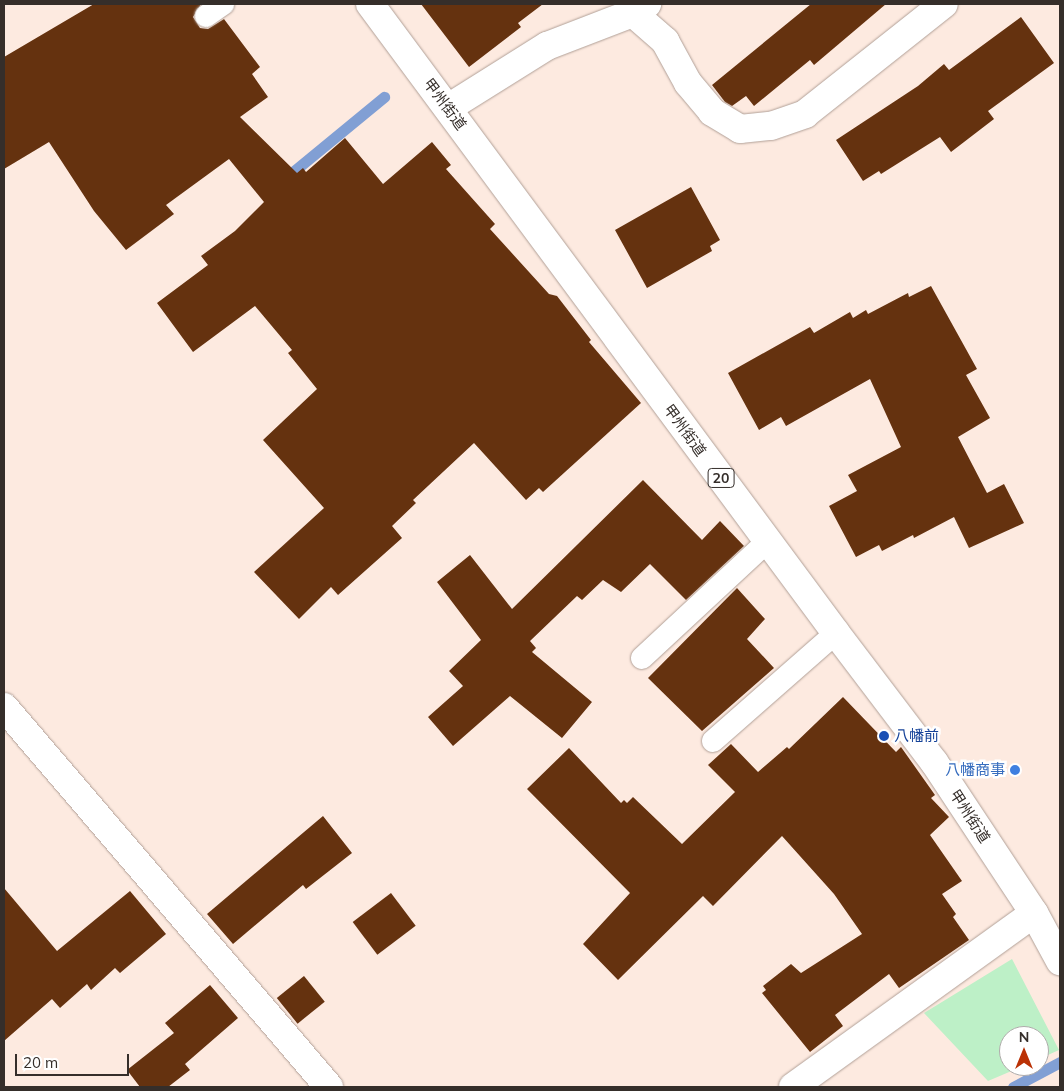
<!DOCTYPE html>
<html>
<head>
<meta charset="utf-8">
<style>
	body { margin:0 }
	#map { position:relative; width:1064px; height:1091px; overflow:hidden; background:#fdeae0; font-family:Mulish,"Noto Sans JP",sans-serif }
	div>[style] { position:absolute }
	.green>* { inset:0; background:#bdf0c7 }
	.stream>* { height:11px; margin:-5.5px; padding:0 5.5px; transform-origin:5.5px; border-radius:5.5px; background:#819fd4 }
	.building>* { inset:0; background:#65320f; transform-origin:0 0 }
	.roads { filter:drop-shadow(0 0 1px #b1a097) drop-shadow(0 0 1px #b1a097) }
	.service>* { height:22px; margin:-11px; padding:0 11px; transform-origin:11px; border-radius:11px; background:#fff }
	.minor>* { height:28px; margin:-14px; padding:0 14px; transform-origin:14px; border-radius:14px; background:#fff }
	.trunk>* { height:28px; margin:-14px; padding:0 14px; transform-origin:14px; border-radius:14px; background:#fff }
	.dots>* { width:14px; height:14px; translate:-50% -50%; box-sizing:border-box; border:2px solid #fff; border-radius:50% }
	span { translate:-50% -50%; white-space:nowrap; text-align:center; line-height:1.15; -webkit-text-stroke:5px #fff; paint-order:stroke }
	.shield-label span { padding:1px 4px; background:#fff; border:1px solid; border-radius:4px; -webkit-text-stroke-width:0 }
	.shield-label { font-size:14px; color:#352e2a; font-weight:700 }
	.street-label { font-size:15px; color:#352e2a }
	.transit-label { font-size:15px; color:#164399 }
	.left { translate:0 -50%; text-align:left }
	.shop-label { font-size:15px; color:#366cbe }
	.right { translate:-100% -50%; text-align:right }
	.frame { position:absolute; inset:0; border:5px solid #352e2a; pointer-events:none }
	.north { position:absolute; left:999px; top:1026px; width:50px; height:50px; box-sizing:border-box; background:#fff; border:1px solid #aeabaa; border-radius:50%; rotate:0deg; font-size:14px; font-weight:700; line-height:20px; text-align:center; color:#352e2a }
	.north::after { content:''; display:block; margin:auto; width:18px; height:22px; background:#bb3206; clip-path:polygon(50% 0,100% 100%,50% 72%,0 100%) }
	.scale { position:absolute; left:15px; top:1054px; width:114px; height:22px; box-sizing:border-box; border:2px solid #352e2a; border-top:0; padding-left:6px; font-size:15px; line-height:18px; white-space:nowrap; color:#352e2a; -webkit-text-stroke:4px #fff; paint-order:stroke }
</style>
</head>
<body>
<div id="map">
	<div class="green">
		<div style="clip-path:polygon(1012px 959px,1059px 1050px,1039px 1059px,1039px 1036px,1009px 1036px,1009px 1066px,1023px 1066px,988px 1081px,924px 1013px)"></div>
	</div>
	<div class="stream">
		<div style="left:283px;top:180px;width:131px;rotate:-39.4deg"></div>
		<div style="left:1013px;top:1087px;width:53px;rotate:-28deg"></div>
	</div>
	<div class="building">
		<div style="clip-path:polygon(94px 4px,201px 4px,193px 17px,200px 28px,208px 29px,224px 19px,260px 67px,252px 74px,268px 97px,240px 117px,297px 173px,303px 168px,306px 172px,345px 138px,383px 184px,432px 142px,451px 165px,446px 169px,495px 224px,490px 229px,549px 294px,557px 296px,591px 340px,589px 342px,641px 403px,543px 492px,539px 488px,526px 500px,474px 443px,413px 500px,416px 503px,392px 526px,402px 538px,338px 595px,331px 587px,299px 619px,254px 572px,324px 508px,263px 440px,317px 389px,288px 353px,292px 350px,255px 306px,193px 352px,157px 303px,208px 265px,201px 256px,235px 231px,264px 202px,229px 159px,166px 205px,174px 214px,126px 250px,94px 211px,49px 142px,4px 169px,4px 57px)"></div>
		<div style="clip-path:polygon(421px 4px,543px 4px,518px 23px,521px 27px,469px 67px)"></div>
		<div style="clip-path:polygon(811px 4px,886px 4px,814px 65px,810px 60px,754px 106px,746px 96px,732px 106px,725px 102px,712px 85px)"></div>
		<div style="clip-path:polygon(1021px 17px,1054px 63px,988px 111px,994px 119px,951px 152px,940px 137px,881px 174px,879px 171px,863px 181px,836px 140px,918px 86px,944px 64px,949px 70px)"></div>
		<div style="clip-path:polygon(691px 187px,720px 240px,710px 246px,712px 251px,647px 288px,615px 230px)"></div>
		<div style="clip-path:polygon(931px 286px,977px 369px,966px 375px,990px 418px,958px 437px,987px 493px,1004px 484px,1024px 523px,969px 548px,954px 517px,914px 538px,913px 535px,882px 551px,879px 545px,856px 557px,829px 506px,857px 491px,848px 475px,901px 447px,870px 379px,786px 426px,781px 417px,759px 430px,728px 373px,810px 327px,814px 333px,850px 312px,853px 318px,866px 310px,868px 314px,908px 293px,909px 297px)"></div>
		<div style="clip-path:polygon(643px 480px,702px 540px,720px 521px,744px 546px,686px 600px,650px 564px,621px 592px,603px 580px,582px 600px,577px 596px,530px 641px,536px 648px,532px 652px,592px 702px,562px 738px,510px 696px,453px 746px,428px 717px,463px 686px,449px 671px,481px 640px,437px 582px,470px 555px,512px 609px)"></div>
		<div style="clip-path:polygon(737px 588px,765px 619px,747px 639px,774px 668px,702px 731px,648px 678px)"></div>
		<div style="clip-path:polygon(843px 697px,896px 752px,901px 747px,935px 795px,931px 798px,949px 817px,930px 835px,962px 881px,942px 894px,956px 914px,953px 917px,969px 940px,899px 988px,889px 974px,835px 1015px,843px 1026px,810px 1052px,762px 993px,766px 990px,763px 986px,791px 964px,801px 973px,862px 934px,834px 894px,782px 836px,713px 906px,703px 896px,618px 980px,583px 944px,630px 893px,527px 789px,569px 748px,621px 803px,624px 800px,627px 803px,633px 797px,682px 844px,735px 792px,708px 765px,731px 744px,758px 772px,787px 747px,789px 749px)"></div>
		<div style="clip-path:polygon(323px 816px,352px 853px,306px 889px,303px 885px,233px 944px,207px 914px)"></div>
		<div style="clip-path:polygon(4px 888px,57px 951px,130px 891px,166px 934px,120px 973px,115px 968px,91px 990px,87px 984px,60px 1008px,52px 999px,4px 1041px)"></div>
		<div style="left:391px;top:893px;width:41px;height:48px;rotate:53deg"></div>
		<div style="left:304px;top:976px;width:33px;height:35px;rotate:51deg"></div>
		<div style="clip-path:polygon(210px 985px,238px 1018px,185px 1064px,190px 1070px,168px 1087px,140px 1087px,127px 1070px,174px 1033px,165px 1023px)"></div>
	</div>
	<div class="roads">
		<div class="service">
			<div style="left:206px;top:16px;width:21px;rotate:-35deg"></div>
			<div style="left:642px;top:658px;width:172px;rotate:-42.9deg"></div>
			<div style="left:713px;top:741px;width:164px;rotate:-41.3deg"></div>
		</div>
		<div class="minor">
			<div style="left:633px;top:13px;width:43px;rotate:41.2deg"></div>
			<div style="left:665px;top:41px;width:48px;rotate:61.3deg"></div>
			<div style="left:688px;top:83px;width:38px;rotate:50deg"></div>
			<div style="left:712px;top:112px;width:33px;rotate:31deg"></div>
			<div style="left:740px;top:129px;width:31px;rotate:-6deg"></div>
			<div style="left:771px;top:126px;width:36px;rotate:-19deg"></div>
			<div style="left:805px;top:114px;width:177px;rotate:-38.4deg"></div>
			<div style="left:448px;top:108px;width:117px;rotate:-32.1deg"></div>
			<div style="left:547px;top:46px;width:92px;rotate:-21deg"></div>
			<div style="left:633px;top:13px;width:17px;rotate:-33deg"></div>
			<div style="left:4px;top:707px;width:500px;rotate:49.46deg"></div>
			<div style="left:793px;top:1087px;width:297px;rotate:-35.8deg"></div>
		</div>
		<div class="trunk">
			<div style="left:370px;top:4px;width:783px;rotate:53.47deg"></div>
			<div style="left:836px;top:633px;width:162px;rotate:52.8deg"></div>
			<div style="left:934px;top:762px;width:181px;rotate:56.5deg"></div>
			<div style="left:1034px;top:913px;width:55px;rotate:61.6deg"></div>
		</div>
	</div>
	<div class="dots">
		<div style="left:884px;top:736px;background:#1a4fb4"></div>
		<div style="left:1015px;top:770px;background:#3f7fe0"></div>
	</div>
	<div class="shield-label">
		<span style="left:721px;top:478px">20</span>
	</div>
	<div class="street-label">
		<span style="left:445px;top:104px;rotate:53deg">甲州街道</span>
		<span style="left:685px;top:430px;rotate:54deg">甲州街道</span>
		<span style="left:970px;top:816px;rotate:57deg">甲州街道</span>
	</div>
	<div class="transit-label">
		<span class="left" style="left:894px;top:736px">八幡前</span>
	</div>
	<div class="shop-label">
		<span class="right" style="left:1005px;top:770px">八幡商事</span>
	</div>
	<div class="frame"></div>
	<div class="north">N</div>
	<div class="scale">20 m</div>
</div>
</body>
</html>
